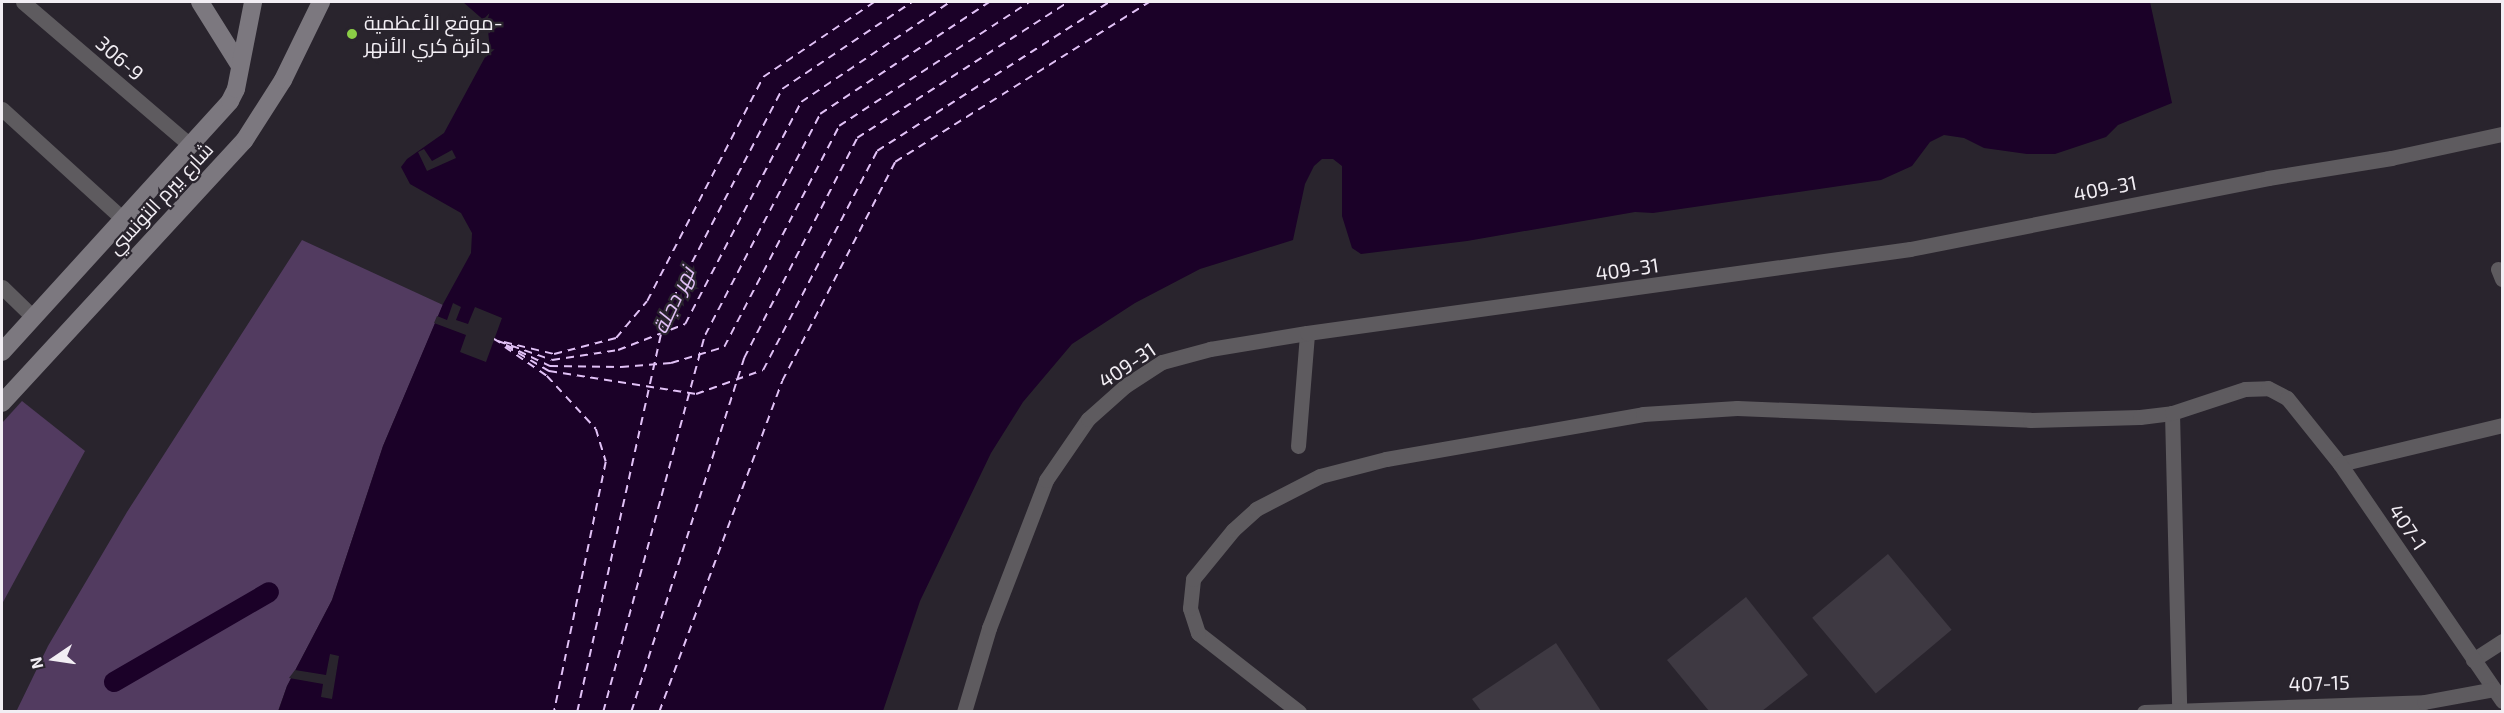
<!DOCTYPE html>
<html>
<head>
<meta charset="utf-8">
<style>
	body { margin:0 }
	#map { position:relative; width:2504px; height:713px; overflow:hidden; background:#29242d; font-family:"Exo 2",Cairo,sans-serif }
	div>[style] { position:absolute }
	.green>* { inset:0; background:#523b60 }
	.water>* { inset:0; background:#1b0128 }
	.pier>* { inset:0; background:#29242d }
	.canal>* { height:20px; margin:-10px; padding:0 10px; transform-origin:10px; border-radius:10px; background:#1b0128 }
	.ferry>* { height:1.5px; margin-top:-0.75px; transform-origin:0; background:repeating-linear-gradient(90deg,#e1c1f6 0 8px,transparent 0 14px) }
	.building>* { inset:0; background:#3e3942; transform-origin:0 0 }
	.street>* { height:15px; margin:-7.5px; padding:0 7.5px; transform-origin:7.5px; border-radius:7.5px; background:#5e5b5f }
	.secondary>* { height:18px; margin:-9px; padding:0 9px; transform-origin:9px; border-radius:9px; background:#7c787f }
	.dots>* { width:16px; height:16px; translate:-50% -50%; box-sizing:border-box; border:3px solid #29242d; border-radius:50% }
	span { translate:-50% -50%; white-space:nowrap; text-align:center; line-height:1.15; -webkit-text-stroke:4.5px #29242d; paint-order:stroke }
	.poi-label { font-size:20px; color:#f2eef4 }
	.left { translate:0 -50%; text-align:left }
	.street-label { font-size:20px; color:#f2eef4 }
	.water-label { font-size:21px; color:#e1c1f6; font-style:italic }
	.frame { position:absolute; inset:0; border:3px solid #f2eef4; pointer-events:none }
	.north { position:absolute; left:24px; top:629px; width:60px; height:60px; -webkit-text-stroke:4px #29242d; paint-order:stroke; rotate:257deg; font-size:16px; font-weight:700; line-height:24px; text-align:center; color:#f2eef4 }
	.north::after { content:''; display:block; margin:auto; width:21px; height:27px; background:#f2eef4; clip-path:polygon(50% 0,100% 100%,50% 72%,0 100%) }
</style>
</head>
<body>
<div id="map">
	<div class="green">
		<div style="clip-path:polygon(302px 240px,443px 305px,383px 446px,332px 600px,287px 686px,278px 711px,16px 712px,48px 646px,127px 512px)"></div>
		<div style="clip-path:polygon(22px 401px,85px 451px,2px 604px,2px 423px)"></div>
	</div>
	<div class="water">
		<div style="clip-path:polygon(463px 2px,2150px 2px,2172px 103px,2118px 125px,2106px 137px,2055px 154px,2027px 154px,1984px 148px,1964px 138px,1944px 135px,1930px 142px,1912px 166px,1881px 180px,1653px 213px,1635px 212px,1467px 241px,1361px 254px,1352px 248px,1342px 216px,1342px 166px,1333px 159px,1322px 159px,1314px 166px,1305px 184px,1293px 240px,1200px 269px,1135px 303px,1072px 344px,1023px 402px,991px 453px,920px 601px,883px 711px,278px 712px,287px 686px,332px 600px,383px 446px,443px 304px,471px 253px,472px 233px,461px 213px,410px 184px,401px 167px,407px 159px,444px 133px,490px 48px,487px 23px)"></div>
	</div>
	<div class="pier">
		<div style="clip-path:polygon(424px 149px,432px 161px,452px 150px,456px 158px,427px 171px,418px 152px)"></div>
		<div style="clip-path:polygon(453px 303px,461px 307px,456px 320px,468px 324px,475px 307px,502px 318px,486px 362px,460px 352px,466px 335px,434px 323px,437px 316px,447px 320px)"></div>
		<div style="clip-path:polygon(330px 654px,339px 656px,332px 699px,321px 697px,323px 684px,289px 678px,295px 670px,326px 675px)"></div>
	</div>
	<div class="canal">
		<div style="left:114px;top:682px;width:179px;rotate:-30.1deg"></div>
	</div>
	<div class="ferry">
		<div style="left:494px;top:339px;width:64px;rotate:30.2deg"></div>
		<div style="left:549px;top:371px;width:149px;rotate:8.9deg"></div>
		<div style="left:696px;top:394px;width:71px;rotate:-19.7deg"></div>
		<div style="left:763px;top:370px;width:247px;rotate:-62.5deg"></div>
		<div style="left:877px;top:151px;width:276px;rotate:-32.7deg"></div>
		<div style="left:498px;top:341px;width:57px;rotate:19.4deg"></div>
		<div style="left:552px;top:360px;width:67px;rotate:-8.6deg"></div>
		<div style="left:618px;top:350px;width:72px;rotate:-21.2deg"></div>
		<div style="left:685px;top:324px;width:250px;rotate:-62.4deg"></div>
		<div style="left:801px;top:102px;width:179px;rotate:-33.9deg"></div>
		<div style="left:504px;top:342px;width:51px;rotate:13.5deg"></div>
		<div style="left:554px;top:354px;width:64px;rotate:-14.5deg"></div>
		<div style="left:616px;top:338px;width:48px;rotate:-50deg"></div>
		<div style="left:647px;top:301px;width:252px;rotate:-62.6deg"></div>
		<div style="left:763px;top:77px;width:134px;rotate:-34deg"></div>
		<div style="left:506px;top:345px;width:49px;rotate:25.5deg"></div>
		<div style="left:550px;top:366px;width:71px;rotate:0.8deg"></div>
		<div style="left:621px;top:367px;width:50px;rotate:-4.6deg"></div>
		<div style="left:671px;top:363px;width:55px;rotate:-16.8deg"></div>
		<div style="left:724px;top:347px;width:249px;rotate:-62.5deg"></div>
		<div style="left:839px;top:126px;width:227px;rotate:-33.1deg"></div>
		<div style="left:505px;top:347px;width:51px;rotate:34.6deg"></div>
		<div style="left:547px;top:376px;width:72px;rotate:47.2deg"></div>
		<div style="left:596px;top:429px;width:34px;rotate:73deg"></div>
		<div style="left:606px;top:462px;width:255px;rotate:101.7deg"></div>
		<div style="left:577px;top:712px;width:410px;rotate:-77.5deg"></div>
		<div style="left:666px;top:312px;width:251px;rotate:-62.5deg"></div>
		<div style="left:782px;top:89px;width:156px;rotate:-33.8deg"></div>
		<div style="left:603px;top:712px;width:391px;rotate:-74.9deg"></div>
		<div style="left:705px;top:335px;width:249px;rotate:-62.5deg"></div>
		<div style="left:820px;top:114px;width:203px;rotate:-33.5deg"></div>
		<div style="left:631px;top:712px;width:372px;rotate:-72.3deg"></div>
		<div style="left:744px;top:358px;width:247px;rotate:-62.8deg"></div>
		<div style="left:857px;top:138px;width:251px;rotate:-32.8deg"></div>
		<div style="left:659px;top:712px;width:353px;rotate:-69.6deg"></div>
		<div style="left:782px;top:381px;width:246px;rotate:-62.7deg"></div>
		<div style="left:895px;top:162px;width:300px;rotate:-32.2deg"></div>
	</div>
	<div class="building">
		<div style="left:1888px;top:554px;width:99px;height:99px;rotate:50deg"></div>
		<div style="clip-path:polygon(1746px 597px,1808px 675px,1762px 711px,1709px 711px,1667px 660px)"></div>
		<div style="clip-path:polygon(1556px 643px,1601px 711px,1481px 711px,1472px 699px)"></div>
	</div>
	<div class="street">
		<div style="left:23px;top:2px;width:220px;rotate:40.6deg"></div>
		<div style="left:2px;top:109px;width:164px;rotate:42.3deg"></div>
		<div style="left:2498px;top:269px;width:11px;rotate:68deg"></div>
		<div style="left:2px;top:287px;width:43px;rotate:44.1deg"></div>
		<div style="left:2172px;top:413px;width:295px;rotate:88.6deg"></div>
		<div style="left:1298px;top:446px;width:113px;rotate:-85.4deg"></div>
		<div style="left:2340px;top:464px;width:167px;rotate:-13.5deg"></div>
		<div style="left:2473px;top:660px;width:35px;rotate:-33deg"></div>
		<div style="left:964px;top:712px;width:88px;rotate:-73.4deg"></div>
		<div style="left:989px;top:628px;width:159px;rotate:-68.9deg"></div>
		<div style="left:1046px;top:480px;width:74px;rotate:-55.5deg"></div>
		<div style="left:1088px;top:419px;width:50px;rotate:-41.7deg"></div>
		<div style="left:1125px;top:386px;width:44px;rotate:-33deg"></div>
		<div style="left:1162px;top:362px;width:50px;rotate:-15.2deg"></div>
		<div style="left:1210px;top:349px;width:98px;rotate:-9.4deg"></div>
		<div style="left:1307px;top:333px;width:609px;rotate:-7.93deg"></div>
		<div style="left:1910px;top:249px;width:365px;rotate:-11.2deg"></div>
		<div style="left:2268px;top:178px;width:125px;rotate:-9.2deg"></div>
		<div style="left:2391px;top:158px;width:114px;rotate:-12.2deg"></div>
		<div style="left:1299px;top:712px;width:128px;rotate:-142deg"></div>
		<div style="left:1198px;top:633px;width:26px;rotate:-108deg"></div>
		<div style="left:1190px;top:608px;width:29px;rotate:-84deg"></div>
		<div style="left:1193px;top:579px;width:63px;rotate:-50.8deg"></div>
		<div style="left:1233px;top:530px;width:31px;rotate:-42deg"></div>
		<div style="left:1256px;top:509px;width:72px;rotate:-27.3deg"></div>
		<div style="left:1320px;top:476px;width:68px;rotate:-14.4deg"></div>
		<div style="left:1386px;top:459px;width:261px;rotate:-9.9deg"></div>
		<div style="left:1643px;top:414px;width:94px;rotate:-3.7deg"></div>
		<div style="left:1737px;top:408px;width:293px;rotate:2.3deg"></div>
		<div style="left:2030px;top:420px;width:110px;rotate:-1.6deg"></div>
		<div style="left:2140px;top:417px;width:32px;rotate:-7deg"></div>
		<div style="left:2172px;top:413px;width:77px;rotate:-18.2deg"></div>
		<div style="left:2245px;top:389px;width:23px;rotate:-2deg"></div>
		<div style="left:2268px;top:388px;width:21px;rotate:28deg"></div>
		<div style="left:2287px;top:398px;width:85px;rotate:51.2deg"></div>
		<div style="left:2340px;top:464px;width:287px;rotate:55.6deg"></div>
		<div style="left:2144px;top:712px;width:280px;rotate:-2deg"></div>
		<div style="left:2424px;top:702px;width:71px;rotate:-10.5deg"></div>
	</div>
	<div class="secondary">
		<div style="left:200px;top:2px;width:75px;rotate:58deg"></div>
		<div style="left:2px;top:352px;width:339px;rotate:-47.7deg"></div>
		<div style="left:230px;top:101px;width:13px;rotate:-63deg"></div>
		<div style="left:236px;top:89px;width:89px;rotate:-78.9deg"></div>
		<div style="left:2px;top:403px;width:357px;rotate:-47.3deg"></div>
		<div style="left:244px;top:141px;width:72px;rotate:-57.4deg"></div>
		<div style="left:283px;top:80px;width:87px;rotate:-64deg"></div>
	</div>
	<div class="dots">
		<div style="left:352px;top:34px;background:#8bce46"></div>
	</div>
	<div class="poi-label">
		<span class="left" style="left:364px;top:34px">موقع الأعظمية-<br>دائرة كري الأنهر</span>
	</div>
	<div class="street-label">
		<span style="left:120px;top:58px;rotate:41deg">306-9</span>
		<span style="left:2105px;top:188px;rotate:-11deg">409-31</span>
		<span style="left:160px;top:198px;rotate:-47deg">شارع بيرم التونسي</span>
		<span style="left:1627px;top:269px;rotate:-8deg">409-31</span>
		<span style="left:1127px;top:365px;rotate:-34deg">409-31</span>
		<span style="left:2408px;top:527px;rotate:56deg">407-1</span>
		<span style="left:2319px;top:683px;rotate:-2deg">407-15</span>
	</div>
	<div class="water-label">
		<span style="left:673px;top:300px;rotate:-65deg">نهر دجلة</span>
	</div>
	<div class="frame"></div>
	<div class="north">N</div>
</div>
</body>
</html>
